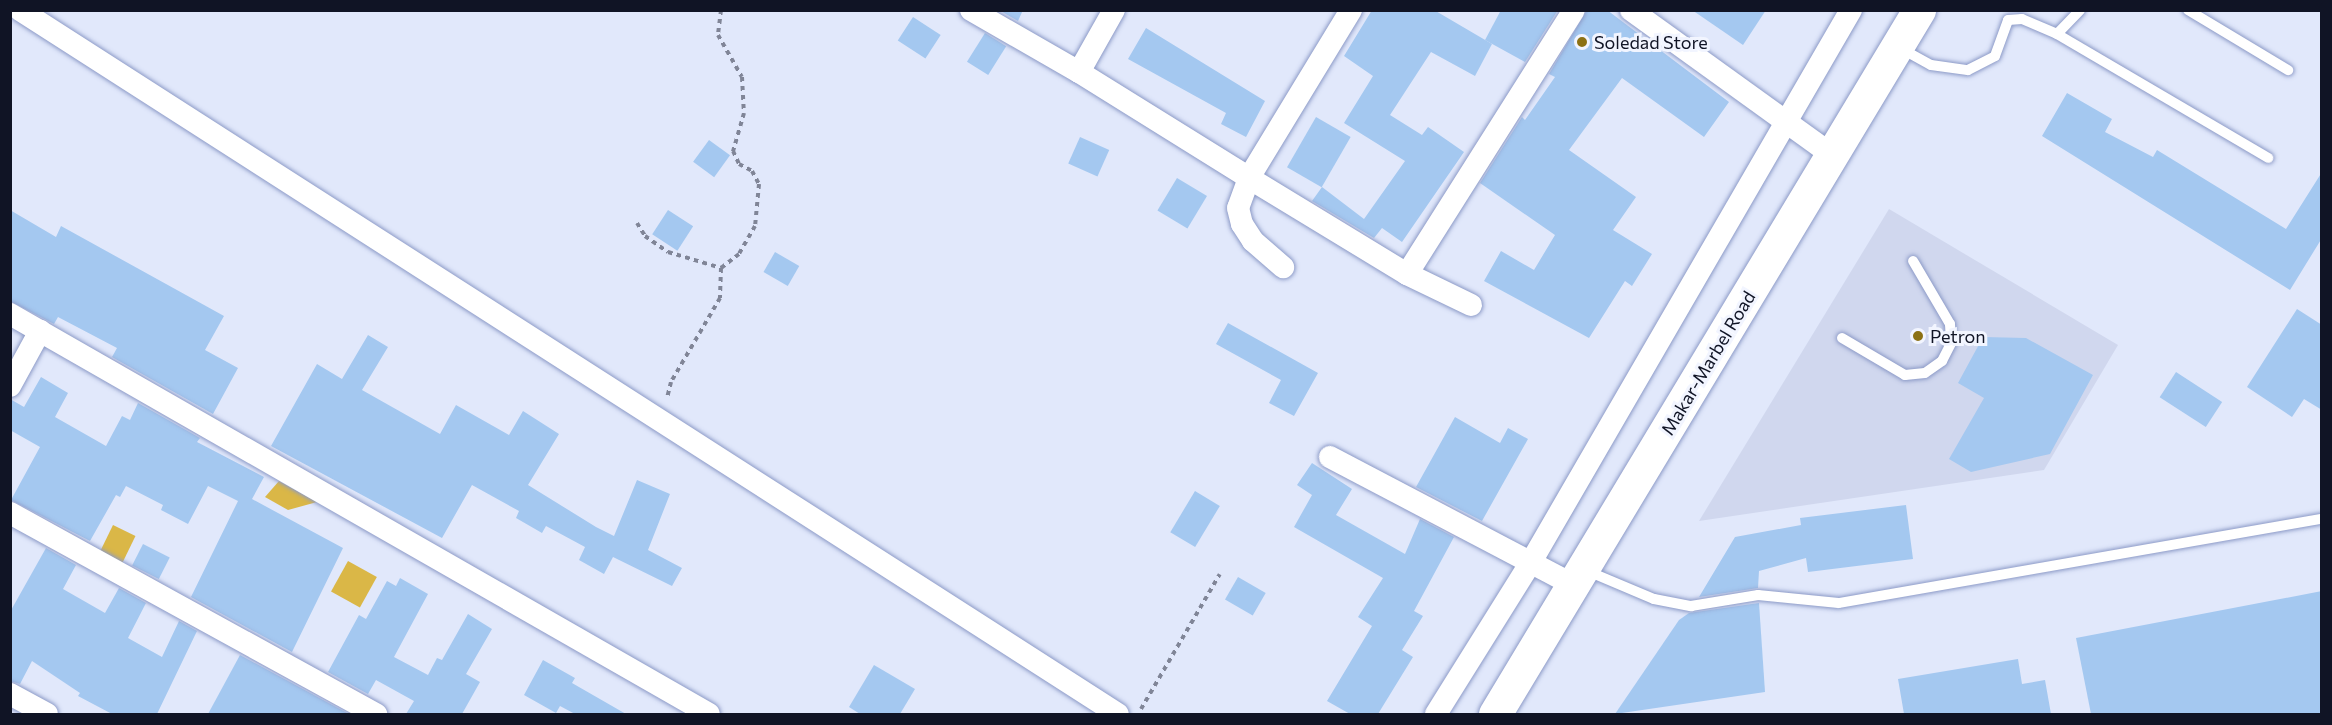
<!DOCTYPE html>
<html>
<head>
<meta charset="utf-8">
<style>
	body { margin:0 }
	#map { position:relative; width:2332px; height:725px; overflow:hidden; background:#e1e8fb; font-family:Commissioner,sans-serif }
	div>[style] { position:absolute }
	.built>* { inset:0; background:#d0d7ee }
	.green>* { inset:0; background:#dab747; transform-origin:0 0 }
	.building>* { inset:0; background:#a4c8f0; transform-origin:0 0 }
	.path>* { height:4px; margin-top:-2px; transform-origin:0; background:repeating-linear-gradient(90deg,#808597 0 4.5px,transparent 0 9px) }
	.roads { filter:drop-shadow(0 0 2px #8c9ac7) drop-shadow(0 0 2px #8c9ac7) }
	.lane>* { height:10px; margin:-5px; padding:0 5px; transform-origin:5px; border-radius:5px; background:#fff }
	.street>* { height:22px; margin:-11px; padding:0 11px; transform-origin:11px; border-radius:11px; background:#fff }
	.primary>* { height:33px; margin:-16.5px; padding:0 16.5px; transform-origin:16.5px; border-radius:16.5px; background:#fff }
	.dots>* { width:16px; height:16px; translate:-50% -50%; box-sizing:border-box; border:3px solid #f2f5ff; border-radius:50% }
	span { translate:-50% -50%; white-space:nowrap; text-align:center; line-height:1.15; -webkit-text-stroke:6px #f2f5ff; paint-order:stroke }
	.poi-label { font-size:18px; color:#101425 }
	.left { translate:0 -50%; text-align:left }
	.street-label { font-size:18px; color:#101425 }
	.frame { position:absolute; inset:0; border:12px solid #101425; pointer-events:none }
</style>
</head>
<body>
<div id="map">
	<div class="built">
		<div style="clip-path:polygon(1889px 209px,2118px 345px,2044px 470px,1699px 521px)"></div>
	</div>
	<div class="green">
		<div style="clip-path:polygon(279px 481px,317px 502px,288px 510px,265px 497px)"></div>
		<div style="left:113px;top:525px;width:25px;height:30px;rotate:26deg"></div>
		<div style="left:348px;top:561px;width:33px;height:35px;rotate:29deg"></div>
	</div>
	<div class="building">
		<div style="clip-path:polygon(999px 10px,1023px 10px,1018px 21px)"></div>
		<div style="clip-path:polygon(1372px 10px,1434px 10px,1492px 44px,1475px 76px,1431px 52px,1390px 115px,1422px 135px,1428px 127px,1464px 152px,1402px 242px,1382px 228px,1374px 238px,1312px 201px,1322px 187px,1364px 219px,1405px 161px,1344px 123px,1373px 76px,1344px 56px)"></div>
		<div style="clip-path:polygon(1501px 10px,1558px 10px,1525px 62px,1485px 40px)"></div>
		<div style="clip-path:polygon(1587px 10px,1607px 10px,1729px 102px,1704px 137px,1622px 78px,1569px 150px,1636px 197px,1613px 230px,1652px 254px,1632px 286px,1625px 281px,1589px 338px,1484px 281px,1501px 251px,1534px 270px,1555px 235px,1480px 183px,1522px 117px,1525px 120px,1555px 77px,1549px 74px)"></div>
		<div style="clip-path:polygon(1692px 10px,1766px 10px,1743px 45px)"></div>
		<div style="left:913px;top:17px;width:33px;height:28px;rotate:33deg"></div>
		<div style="clip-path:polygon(1146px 28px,1265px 101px,1246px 137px,1221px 124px,1226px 113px,1128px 59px)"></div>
		<div style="left:985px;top:33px;width:25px;height:34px;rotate:32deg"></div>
		<div style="clip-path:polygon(2067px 93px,2112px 119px,2105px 132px,2153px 157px,2157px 150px,2286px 229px,2322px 172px,2322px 238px,2290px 290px,2042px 136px)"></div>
		<div style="left:1316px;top:117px;width:40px;height:58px;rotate:30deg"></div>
		<div style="left:1080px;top:137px;width:32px;height:29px;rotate:24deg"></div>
		<div style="left:709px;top:140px;width:26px;height:27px;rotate:36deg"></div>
		<div style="left:1177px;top:178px;width:35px;height:38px;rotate:31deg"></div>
		<div style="clip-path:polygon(10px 210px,56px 237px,61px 226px,224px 316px,205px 350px,238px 368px,213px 414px,112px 357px,117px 348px,58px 317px,54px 324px,10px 301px)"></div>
		<div style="left:668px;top:210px;width:30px;height:29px;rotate:33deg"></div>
		<div style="left:775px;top:252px;width:28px;height:23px;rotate:30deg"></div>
		<div style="clip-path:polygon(2297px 309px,2322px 325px,2322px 410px,2304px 399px,2292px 417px,2247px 387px)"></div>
		<div style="clip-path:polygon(1228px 323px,1318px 373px,1294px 416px,1269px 403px,1281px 380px,1216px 344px)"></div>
		<div style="clip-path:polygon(368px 335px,388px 347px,362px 390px,440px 434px,456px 405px,509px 435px,523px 411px,559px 434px,528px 485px,596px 527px,614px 536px,637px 480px,670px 494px,648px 550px,682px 568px,672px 586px,613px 557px,604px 574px,579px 560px,585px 547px,546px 526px,542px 533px,516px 518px,519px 511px,472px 485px,442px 538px,271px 446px,317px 364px,342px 379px)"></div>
		<div style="clip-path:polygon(1983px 337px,2026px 338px,2093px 375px,2050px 454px,1971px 472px,1949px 459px,1984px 398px,1958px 383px)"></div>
		<div style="left:2176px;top:372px;width:55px;height:30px;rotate:33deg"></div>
		<div style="clip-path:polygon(41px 377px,68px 393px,55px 417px,106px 446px,122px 416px,130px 420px,138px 403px,200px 438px,197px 442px,264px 477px,252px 499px,343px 548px,292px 652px,191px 597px,238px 501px,208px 486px,188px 524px,161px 510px,163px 505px,126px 486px,120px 497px,116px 495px,90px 541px,11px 500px,40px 447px,10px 430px,10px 399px,24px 407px)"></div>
		<div style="clip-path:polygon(1455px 417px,1500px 443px,1508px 428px,1528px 439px,1482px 521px,1416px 487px)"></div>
		<div style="clip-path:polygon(1312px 463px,1352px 489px,1336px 515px,1405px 554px,1420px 519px,1454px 537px,1414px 611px,1423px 616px,1402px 650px,1413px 657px,1378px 714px,1350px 714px,1327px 701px,1372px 626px,1358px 617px,1383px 578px,1294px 527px,1312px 495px,1297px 485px)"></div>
		<div style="left:1195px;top:491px;width:29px;height:48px;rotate:31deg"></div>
		<div style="clip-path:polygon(1906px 505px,1913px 559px,1808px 572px,1806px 558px,1759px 571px,1758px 588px,1699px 597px,1735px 537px,1801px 525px,1800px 518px)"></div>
		<div style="left:143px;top:544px;width:30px;height:24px;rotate:27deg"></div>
		<div style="clip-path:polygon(46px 548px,76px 565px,63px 589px,105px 613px,119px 588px,146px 603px,128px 638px,162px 657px,179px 621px,197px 631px,157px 714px,112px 714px,78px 696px,80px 693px,32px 661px,20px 684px,10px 681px,10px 612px)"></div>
		<div style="left:1238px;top:577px;width:32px;height:26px;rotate:30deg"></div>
		<div style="clip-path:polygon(400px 578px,428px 594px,394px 657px,428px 675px,437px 658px,442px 660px,468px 614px,492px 629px,466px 674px,480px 682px,462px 714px,406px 714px,414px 701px,376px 680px,368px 694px,328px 672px,359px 615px,366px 619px,387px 581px,396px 586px)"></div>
		<div style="clip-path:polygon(2322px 591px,2322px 714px,2091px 714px,2076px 638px)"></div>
		<div style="clip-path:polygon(1759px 603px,1765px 692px,1615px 714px,1679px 620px,1689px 613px)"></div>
		<div style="clip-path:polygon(240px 655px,349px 714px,208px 714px)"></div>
		<div style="clip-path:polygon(2018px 659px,2022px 684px,2045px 680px,2051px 714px,1904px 714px,1898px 679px)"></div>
		<div style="clip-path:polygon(543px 660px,575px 678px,572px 683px,626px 714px,575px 714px,560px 706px,556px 713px,524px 695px)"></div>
		<div style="clip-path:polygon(874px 665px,915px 689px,900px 714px,860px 714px,849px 707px)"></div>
	</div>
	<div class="path">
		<div style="left:721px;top:10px;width:25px;rotate:97deg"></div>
		<div style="left:718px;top:35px;width:48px;rotate:60.3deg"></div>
		<div style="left:742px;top:77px;width:36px;rotate:87deg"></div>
		<div style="left:744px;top:113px;width:40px;rotate:106deg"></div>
		<div style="left:733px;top:151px;width:14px;rotate:65deg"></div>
		<div style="left:739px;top:164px;width:15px;rotate:28deg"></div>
		<div style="left:752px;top:171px;width:15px;rotate:62deg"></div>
		<div style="left:759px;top:184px;width:42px;rotate:95.4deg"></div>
		<div style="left:755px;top:226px;width:32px;rotate:120deg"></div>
		<div style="left:739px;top:254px;width:23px;rotate:142deg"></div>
		<div style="left:637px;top:223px;width:15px;rotate:58deg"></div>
		<div style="left:645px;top:236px;width:28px;rotate:35deg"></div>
		<div style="left:668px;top:252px;width:55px;rotate:16.8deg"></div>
		<div style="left:721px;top:268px;width:30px;rotate:92deg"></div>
		<div style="left:720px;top:298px;width:97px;rotate:120.3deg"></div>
		<div style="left:671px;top:382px;width:16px;rotate:104deg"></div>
		<div style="left:1141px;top:709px;width:156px;rotate:-59.7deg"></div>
	</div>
	<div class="roads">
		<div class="lane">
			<div style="left:2188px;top:10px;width:117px;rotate:31deg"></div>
			<div style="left:2057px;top:34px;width:33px;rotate:-46deg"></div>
			<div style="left:1900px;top:48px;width:35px;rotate:29deg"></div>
			<div style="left:1931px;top:65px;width:37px;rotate:8deg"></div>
			<div style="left:1968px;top:70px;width:30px;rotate:-27deg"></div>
			<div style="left:1995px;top:56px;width:38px;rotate:-70deg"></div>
			<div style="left:2008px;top:20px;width:14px;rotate:-4deg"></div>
			<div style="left:2022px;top:19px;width:38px;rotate:23deg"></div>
			<div style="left:2057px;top:34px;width:245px;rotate:30.4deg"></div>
			<div style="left:1842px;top:338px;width:73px;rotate:30.4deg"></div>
			<div style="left:1905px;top:375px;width:20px;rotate:-6deg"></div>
			<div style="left:1925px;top:373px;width:21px;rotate:-35deg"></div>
			<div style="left:1942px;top:361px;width:20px;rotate:-63deg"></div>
			<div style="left:1951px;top:343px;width:19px;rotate:-93deg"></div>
			<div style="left:1950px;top:324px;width:73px;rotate:-120.4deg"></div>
			<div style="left:1585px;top:570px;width:75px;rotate:22.8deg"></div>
			<div style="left:1654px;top:599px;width:38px;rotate:11deg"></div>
			<div style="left:1691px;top:606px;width:68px;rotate:-9.3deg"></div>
			<div style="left:1758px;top:595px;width:81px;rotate:5.6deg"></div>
			<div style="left:1839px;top:603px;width:490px;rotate:-9.9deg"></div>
		</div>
		<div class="street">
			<div style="left:20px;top:10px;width:1304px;rotate:32.67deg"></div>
			<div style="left:971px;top:10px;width:125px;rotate:29.9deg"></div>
			<div style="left:1079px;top:72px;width:200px;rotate:31.9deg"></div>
			<div style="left:1249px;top:178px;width:32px;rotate:110deg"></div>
			<div style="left:1238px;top:208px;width:16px;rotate:76deg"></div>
			<div style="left:1242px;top:224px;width:20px;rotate:57deg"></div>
			<div style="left:1253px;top:241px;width:40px;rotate:41deg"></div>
			<div style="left:1351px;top:10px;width:197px;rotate:121.3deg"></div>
			<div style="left:1249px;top:178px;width:185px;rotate:31.3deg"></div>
			<div style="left:1407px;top:274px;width:71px;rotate:25.8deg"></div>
			<div style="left:1631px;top:10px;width:248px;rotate:35.8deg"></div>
			<div style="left:1079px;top:72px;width:71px;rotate:-60.6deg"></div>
			<div style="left:1407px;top:274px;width:312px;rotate:-57.7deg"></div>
			<div style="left:10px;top:314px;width:805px;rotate:29.78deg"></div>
			<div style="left:10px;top:386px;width:63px;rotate:-61.4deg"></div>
			<div style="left:1330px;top:457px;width:276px;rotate:27.7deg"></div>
			<div style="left:10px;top:513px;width:418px;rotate:28.8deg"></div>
			<div style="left:10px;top:694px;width:42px;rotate:28.4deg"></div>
			<div style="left:1436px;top:714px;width:179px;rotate:-58deg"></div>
			<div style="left:1531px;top:562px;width:638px;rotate:-59.9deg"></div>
		</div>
		<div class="primary">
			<div style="left:1495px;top:714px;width:822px;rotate:-58.94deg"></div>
		</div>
	</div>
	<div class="dots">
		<div style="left:1582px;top:42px;background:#8c7114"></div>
		<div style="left:1918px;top:336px;background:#8c7114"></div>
	</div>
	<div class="poi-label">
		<span class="left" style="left:1594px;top:42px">Soledad Store</span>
		<span class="left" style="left:1930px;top:336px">Petron</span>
	</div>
	<div class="street-label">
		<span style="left:1708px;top:363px;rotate:-59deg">Makar-Marbel Road</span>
	</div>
	<div class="frame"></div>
</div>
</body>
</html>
